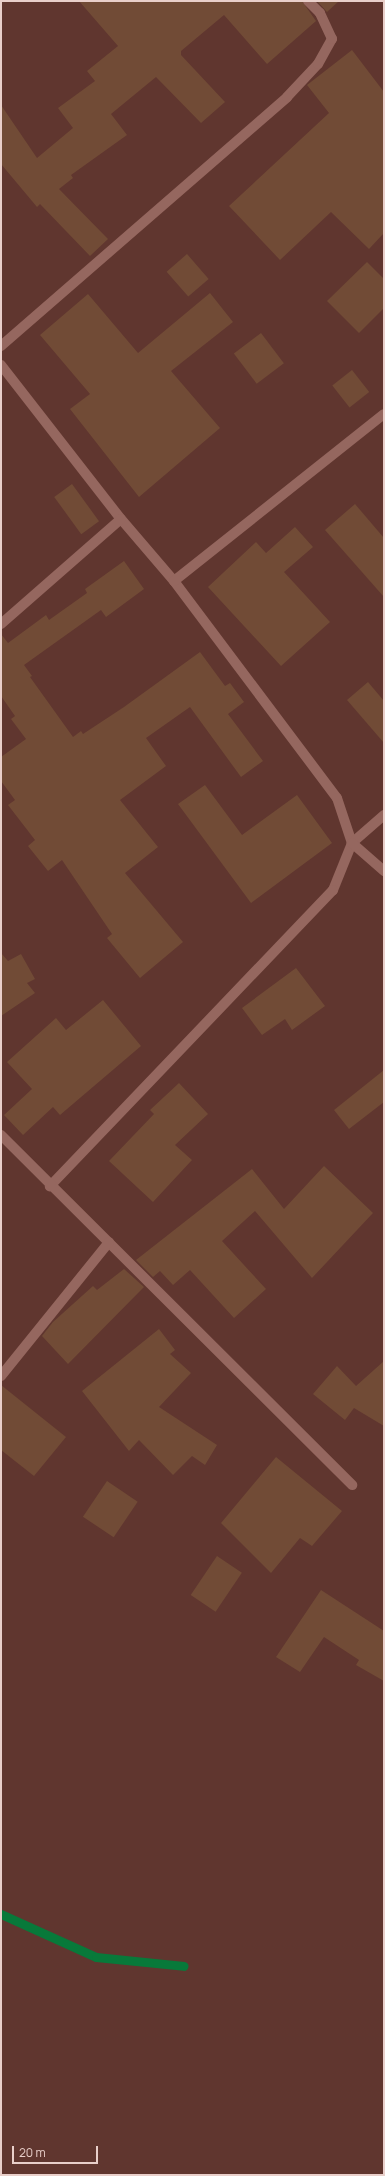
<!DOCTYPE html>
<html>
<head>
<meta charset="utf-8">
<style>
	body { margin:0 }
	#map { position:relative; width:385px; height:2176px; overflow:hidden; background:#60362f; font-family:Manrope,sans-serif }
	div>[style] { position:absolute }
	.stream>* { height:9px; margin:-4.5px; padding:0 4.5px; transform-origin:4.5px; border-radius:4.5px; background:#08793a }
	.building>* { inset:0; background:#714b36; transform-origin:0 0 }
	.minor>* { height:10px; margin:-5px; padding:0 5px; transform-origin:5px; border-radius:5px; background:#95675f }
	span { translate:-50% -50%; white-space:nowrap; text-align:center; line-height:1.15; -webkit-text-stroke:3px #60362f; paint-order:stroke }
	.frame { position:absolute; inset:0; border:2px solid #e9cfca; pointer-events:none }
	.scale { position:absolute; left:12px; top:2146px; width:86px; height:18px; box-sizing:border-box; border:2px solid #e9cfca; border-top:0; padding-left:5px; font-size:12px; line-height:14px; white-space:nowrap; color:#e9cfca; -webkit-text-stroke:3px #60362f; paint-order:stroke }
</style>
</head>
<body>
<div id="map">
	<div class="stream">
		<div style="left:1px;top:1914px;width:104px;rotate:24.4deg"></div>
		<div style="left:96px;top:1957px;width:88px;rotate:5.8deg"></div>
	</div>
	<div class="building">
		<div style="clip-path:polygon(79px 1px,302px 1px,316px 21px,267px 64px,224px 15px,181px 51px,181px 55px,225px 102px,201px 123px,156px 77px,111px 114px,127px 135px,71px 175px,73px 178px,59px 189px,108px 239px,90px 256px,40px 204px,37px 207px,1px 164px,1px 105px,37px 158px,73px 128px,58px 108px,95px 81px,87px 71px,118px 46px)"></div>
		<div style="clip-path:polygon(317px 1px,339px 1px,327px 12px)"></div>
		<div style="clip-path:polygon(352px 50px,384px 92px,384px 233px,369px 249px,331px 212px,280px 260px,229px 206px,329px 113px,307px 85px)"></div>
		<div style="left:187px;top:254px;width:33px;height:27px;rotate:49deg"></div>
		<div style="clip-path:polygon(367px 262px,384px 279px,384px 308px,359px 333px,327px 301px)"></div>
		<div style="clip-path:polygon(210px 293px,233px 322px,171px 371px,220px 428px,139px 497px,70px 409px,90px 394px,40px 335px,88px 294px,138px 353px)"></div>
		<div style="left:261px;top:333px;width:38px;height:34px;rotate:53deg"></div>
		<div style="left:352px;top:370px;width:28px;height:25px;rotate:52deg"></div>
		<div style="left:72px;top:484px;width:46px;height:22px;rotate:54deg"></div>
		<div style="clip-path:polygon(355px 504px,384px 538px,384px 597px,325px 530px)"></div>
		<div style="clip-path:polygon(295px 527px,313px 547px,284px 572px,330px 622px,281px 666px,208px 587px,256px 542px,266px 553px)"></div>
		<div style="clip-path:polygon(124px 561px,144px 589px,106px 617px,101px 610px,24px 665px,32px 676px,30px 677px,73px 737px,81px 731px,83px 734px,124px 707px,200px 652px,225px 686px,230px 683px,244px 702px,228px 714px,263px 761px,241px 777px,190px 707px,146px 738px,166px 766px,120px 800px,158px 847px,125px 873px,183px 942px,140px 978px,107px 938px,112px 934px,62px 860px,48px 871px,28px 846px,35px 840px,8px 805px,15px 800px,1px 781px,1px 757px,26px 739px,11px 719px,15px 716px,1px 696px,1px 634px,8px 643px,46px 615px,49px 620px,87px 593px,85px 589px)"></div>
		<div style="clip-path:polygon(368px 682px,384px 701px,384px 743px,347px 700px)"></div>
		<div style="clip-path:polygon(205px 785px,242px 835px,297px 795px,332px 843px,251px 903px,178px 804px)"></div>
		<div style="clip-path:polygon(1px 953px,8px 961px,21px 954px,35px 979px,27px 983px,35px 993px,1px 1016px)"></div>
		<div style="clip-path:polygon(296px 968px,325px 1006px,292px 1030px,285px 1019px,262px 1035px,242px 1008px)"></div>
		<div style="clip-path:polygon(103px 1000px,141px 1046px,60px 1115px,53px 1107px,23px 1135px,4px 1115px,32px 1089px,7px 1062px,56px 1018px,66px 1030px)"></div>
		<div style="clip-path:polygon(384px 1070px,384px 1102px,349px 1129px,334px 1110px)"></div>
		<div style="clip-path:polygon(179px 1083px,208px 1114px,175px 1145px,192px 1160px,153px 1202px,109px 1161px,154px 1114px,150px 1110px)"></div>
		<div style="clip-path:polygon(324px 1166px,373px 1213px,312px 1278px,255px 1211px,222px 1241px,266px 1289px,234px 1318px,190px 1270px,173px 1285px,160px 1271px,153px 1277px,136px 1260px,252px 1169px,284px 1209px)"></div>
		<div style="clip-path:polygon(124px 1269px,144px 1287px,68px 1364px,42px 1336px,53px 1322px,93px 1286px,97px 1290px)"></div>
		<div style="clip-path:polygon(159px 1329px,175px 1350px,170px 1354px,191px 1373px,159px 1407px,217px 1445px,205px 1465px,192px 1456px,173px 1475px,139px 1440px,129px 1451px,82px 1391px)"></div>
		<div style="clip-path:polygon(384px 1361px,384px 1426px,354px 1408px,345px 1420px,313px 1394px,337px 1366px,356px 1386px)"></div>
		<div style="clip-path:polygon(1px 1385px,66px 1437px,34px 1476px,1px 1450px)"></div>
		<div style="clip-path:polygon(276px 1457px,342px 1511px,312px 1546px,300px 1538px,271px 1573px,221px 1523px)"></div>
		<div style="left:107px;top:1481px;width:37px;height:43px;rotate:34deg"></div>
		<div style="left:217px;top:1556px;width:30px;height:47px;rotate:34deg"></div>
		<div style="clip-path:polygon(321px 1590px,384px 1631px,384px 1681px,356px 1665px,359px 1660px,324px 1637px,300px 1672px,276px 1657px)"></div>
	</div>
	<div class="minor">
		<div style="left:1px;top:346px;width:379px;rotate:-41deg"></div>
		<div style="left:287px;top:97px;width:45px;rotate:-46.8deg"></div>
		<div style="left:318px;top:64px;width:29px;rotate:-61deg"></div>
		<div style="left:332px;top:39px;width:29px;rotate:-115deg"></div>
		<div style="left:320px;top:13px;width:17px;rotate:-135deg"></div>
		<div style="left:1px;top:365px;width:195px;rotate:52.1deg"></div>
		<div style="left:121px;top:519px;width:82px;rotate:49.5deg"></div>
		<div style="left:174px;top:581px;width:271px;rotate:53.1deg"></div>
		<div style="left:337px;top:798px;width:47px;rotate:71.6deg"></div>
		<div style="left:352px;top:843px;width:51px;rotate:112deg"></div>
		<div style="left:333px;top:890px;width:410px;rotate:133.7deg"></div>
		<div style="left:174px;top:581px;width:268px;rotate:-38.5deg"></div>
		<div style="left:1px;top:624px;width:159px;rotate:-41.2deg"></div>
		<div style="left:384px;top:815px;width:43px;rotate:138.8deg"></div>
		<div style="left:352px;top:843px;width:43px;rotate:41.2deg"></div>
		<div style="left:1px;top:1135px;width:496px;rotate:44.9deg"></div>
		<div style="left:1px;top:1376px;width:172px;rotate:-51.1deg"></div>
	</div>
	<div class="frame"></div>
	<div class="scale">20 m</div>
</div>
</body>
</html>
